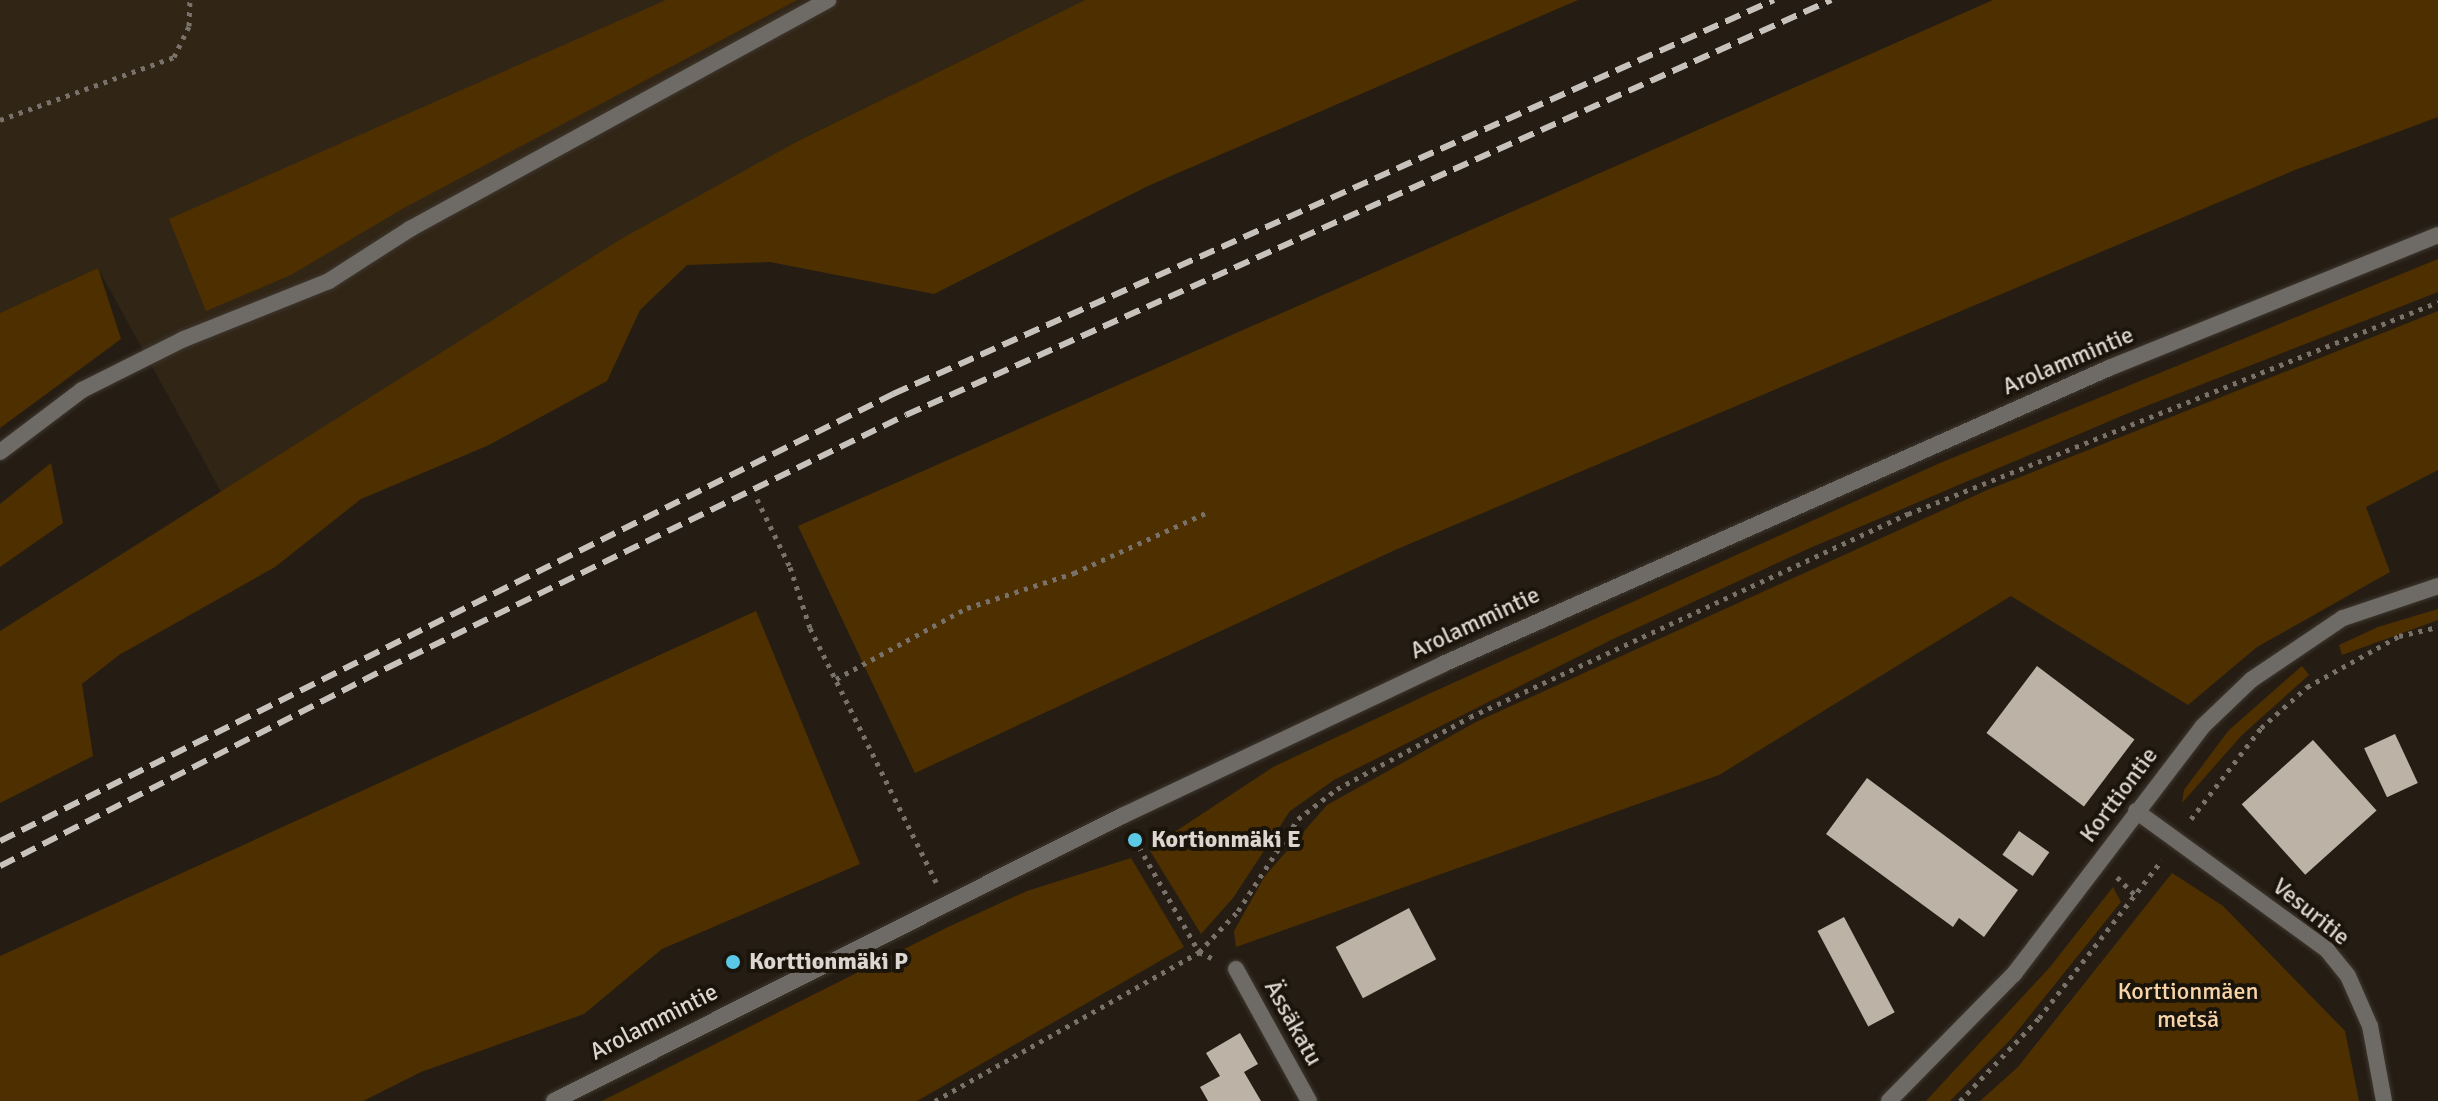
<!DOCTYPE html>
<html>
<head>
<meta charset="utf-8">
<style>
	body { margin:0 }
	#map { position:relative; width:2438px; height:1101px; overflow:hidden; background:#251d14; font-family:Signika,sans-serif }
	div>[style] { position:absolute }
	.built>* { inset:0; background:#312516 }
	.green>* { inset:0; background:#4e3000 }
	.building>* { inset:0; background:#bcb3a6; transform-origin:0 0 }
	.path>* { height:5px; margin-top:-2.5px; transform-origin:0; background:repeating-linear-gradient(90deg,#79726a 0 4px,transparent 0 10px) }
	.roads { filter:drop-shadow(0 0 2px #3e372e) drop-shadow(0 0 2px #3e372e) }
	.service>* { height:16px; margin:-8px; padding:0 8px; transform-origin:8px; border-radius:8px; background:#6e6a65 }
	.minor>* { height:16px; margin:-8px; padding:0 8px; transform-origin:8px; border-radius:8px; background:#6e6a65 }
	.tertiary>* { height:16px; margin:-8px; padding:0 8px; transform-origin:8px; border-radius:8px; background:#6e6a65 }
	.rail>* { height:6px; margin-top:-3px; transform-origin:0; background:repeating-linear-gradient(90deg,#c8c2bc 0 16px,transparent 0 24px) }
	.dots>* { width:22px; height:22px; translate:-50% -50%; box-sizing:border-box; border:4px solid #1b140b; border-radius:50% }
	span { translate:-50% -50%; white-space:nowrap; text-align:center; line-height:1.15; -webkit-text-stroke:8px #1b140b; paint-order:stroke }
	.street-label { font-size:24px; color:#dbd6d0 }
	.poi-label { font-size:24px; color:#dbd6d0; font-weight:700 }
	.left { translate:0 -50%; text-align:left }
	.park-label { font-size:24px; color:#f8d5a8 }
</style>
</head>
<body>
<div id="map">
	<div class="built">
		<div style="clip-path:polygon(0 0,1085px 0,798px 141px,225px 499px,98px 268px,0 313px)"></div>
	</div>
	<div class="green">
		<div style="clip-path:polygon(666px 0,797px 0,402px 209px,291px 275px,206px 311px,169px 219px)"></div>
		<div style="clip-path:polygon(1085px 0,1578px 0,1148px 186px,934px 294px,770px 262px,687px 265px,640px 310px,607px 381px,489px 445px,361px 499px,275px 567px,119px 655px,82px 684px,93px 756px,0 803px,0 631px,621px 239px,798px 141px)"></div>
		<div style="clip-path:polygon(1993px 0,2438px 0,2438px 117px,2295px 170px,1395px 550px,915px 773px,798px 526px)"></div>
		<div style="clip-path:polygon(2438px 259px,2438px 292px,2131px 412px,1810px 548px,1611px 640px,1334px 780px,1290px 811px,1233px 898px,1201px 934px,1149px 849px,1273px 767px,1433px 692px,1940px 463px)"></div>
		<div style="clip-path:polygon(98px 268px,121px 339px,0 428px,0 313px)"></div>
		<div style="clip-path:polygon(2438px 311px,2438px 470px,2366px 507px,2390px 572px,2257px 647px,2188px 705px,2011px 596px,1719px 775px,1236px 947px,1234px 931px,1265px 876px,1327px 805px,1476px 722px,1985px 491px)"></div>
		<div style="clip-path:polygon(51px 463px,63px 523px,0 567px,0 504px)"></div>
		<div style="clip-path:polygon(2438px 609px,2438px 620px,2342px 655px,2339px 645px,2378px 627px)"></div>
		<div style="clip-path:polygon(756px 611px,860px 864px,662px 949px,584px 1014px,421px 1072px,363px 1101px,0 1101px,0 956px)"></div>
		<div style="clip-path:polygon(2302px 666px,2309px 675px,2242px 735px,2182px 803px,2184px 790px,2229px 730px)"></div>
		<div style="clip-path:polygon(1131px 858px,1184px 947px,917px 1101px,602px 1101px,948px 927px,1027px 891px)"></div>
		<div style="clip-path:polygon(2172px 873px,2223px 906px,2345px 1031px,2359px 1101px,1980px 1101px,2018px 1067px)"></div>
		<div style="clip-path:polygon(2113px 887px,2121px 902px,2011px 1039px,1950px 1101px,1926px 1101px,2050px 967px)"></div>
	</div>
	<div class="building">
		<div style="left:2037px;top:666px;width:122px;height:84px;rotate:37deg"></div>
		<div style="left:2395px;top:734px;width:54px;height:34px;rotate:65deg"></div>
		<div style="left:2313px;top:740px;width:95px;height:96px;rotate:48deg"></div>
		<div style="clip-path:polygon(1867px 778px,2018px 890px,1984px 937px,1959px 918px,1953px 927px,1826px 834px)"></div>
		<div style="left:2019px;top:831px;width:37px;height:29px;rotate:35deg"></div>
		<div style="left:1409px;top:908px;width:58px;height:83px;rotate:62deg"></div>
		<div style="left:1844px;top:917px;width:108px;height:30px;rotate:62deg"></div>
		<div style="clip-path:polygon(1240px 1033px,1258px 1064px,1244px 1072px,1261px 1101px,1208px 1101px,1200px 1087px,1220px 1076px,1206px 1053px)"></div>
	</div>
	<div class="path">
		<div style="left:0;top:120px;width:185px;rotate:-19.9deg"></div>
		<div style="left:174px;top:57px;width:34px;rotate:-64deg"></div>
		<div style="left:189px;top:26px;width:26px;rotate:-88deg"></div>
		<div style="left:757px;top:499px;width:76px;rotate:64.1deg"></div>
		<div style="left:790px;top:567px;width:64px;rotate:71.8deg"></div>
		<div style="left:810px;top:628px;width:284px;rotate:63.6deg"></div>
		<div style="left:836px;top:679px;width:149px;rotate:-28.5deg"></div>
		<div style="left:967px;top:608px;width:113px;rotate:-18.1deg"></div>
		<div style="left:1074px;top:573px;width:149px;rotate:-24.5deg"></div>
		<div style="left:2191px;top:819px;width:115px;rotate:-52.4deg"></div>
		<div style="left:2261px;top:728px;width:62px;rotate:-41.7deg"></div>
		<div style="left:2307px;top:687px;width:105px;rotate:-29deg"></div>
		<div style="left:2399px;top:636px;width:40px;rotate:-13deg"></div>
		<div style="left:1134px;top:838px;width:131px;rotate:60.3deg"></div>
		<div style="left:1199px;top:952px;width:14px;rotate:25deg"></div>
		<div style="left:2117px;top:877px;width:27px;rotate:45deg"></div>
		<div style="left:935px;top:1101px;width:303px;rotate:-29.4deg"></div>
		<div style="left:1199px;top:952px;width:57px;rotate:-46.4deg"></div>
		<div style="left:1238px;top:911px;width:110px;rotate:-56.9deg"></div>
		<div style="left:1298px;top:819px;width:49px;rotate:-37.6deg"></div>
		<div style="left:1337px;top:789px;width:151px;rotate:-28.4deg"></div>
		<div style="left:1470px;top:717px;width:483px;rotate:-24.9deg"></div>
		<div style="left:1908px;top:514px;width:571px;rotate:-21.8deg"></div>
		<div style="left:1960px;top:1101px;width:115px;rotate:-46.4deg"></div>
		<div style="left:2039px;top:1018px;width:200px;rotate:-52.1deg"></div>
	</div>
	<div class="roads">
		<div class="service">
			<div style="left:0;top:452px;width:103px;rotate:-37.1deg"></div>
			<div style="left:82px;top:390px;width:114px;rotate:-26.6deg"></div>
			<div style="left:184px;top:339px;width:156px;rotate:-21.8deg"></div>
			<div style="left:329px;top:281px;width:96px;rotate:-32.7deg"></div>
			<div style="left:410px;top:229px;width:477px;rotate:-28.7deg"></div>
		</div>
		<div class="minor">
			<div style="left:2136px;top:811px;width:236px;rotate:36deg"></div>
			<div style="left:2327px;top:950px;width:33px;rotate:51deg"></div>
			<div style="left:2348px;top:976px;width:55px;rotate:66.3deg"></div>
			<div style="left:2370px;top:1026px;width:76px;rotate:79.4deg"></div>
			<div style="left:1236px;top:969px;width:151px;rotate:61.1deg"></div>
			<div style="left:1889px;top:1101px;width:178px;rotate:-45.5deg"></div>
			<div style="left:2014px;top:974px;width:310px;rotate:-52.7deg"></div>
			<div style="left:2202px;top:727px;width:68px;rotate:-43.8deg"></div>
			<div style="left:2251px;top:680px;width:111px;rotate:-34deg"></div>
			<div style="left:2343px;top:618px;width:100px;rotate:-18.6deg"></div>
		</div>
		<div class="tertiary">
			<div style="left:554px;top:1101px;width:638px;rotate:-26.65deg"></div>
			<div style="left:1124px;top:815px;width:353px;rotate:-25.3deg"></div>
			<div style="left:1443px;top:664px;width:729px;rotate:-23.96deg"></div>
			<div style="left:2109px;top:368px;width:355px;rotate:-22deg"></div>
		</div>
	</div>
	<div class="rail">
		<div style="left:0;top:841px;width:999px;rotate:-26.59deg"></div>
		<div style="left:893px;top:394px;width:965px;rotate:-24.1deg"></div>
		<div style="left:0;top:866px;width:435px;rotate:-27.1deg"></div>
		<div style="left:387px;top:668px;width:577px;rotate:-25.99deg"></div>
		<div style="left:906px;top:415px;width:1014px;rotate:-24.16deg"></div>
	</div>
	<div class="dots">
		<div style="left:1135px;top:840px;background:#5bc8e6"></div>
		<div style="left:733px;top:962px;background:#5bc8e6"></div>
	</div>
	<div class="street-label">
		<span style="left:2068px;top:361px;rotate:-23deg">Arolammintie</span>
		<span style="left:1475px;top:623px;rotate:-25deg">Arolammintie</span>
		<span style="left:2119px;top:795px;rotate:-53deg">Korttiontie</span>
		<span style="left:2311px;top:912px;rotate:39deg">Vesuritie</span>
		<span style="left:654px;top:1022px;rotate:-27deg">Arolammintie</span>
		<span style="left:1293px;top:1023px;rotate:61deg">Ässäkatu</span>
	</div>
	<div class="poi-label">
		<span class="left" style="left:1151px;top:840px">Kortionmäki E</span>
		<span class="left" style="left:749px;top:962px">Korttionmäki P</span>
	</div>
	<div class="park-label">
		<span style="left:2188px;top:1006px">Korttionmäen<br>metsä</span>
	</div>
</div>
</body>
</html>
